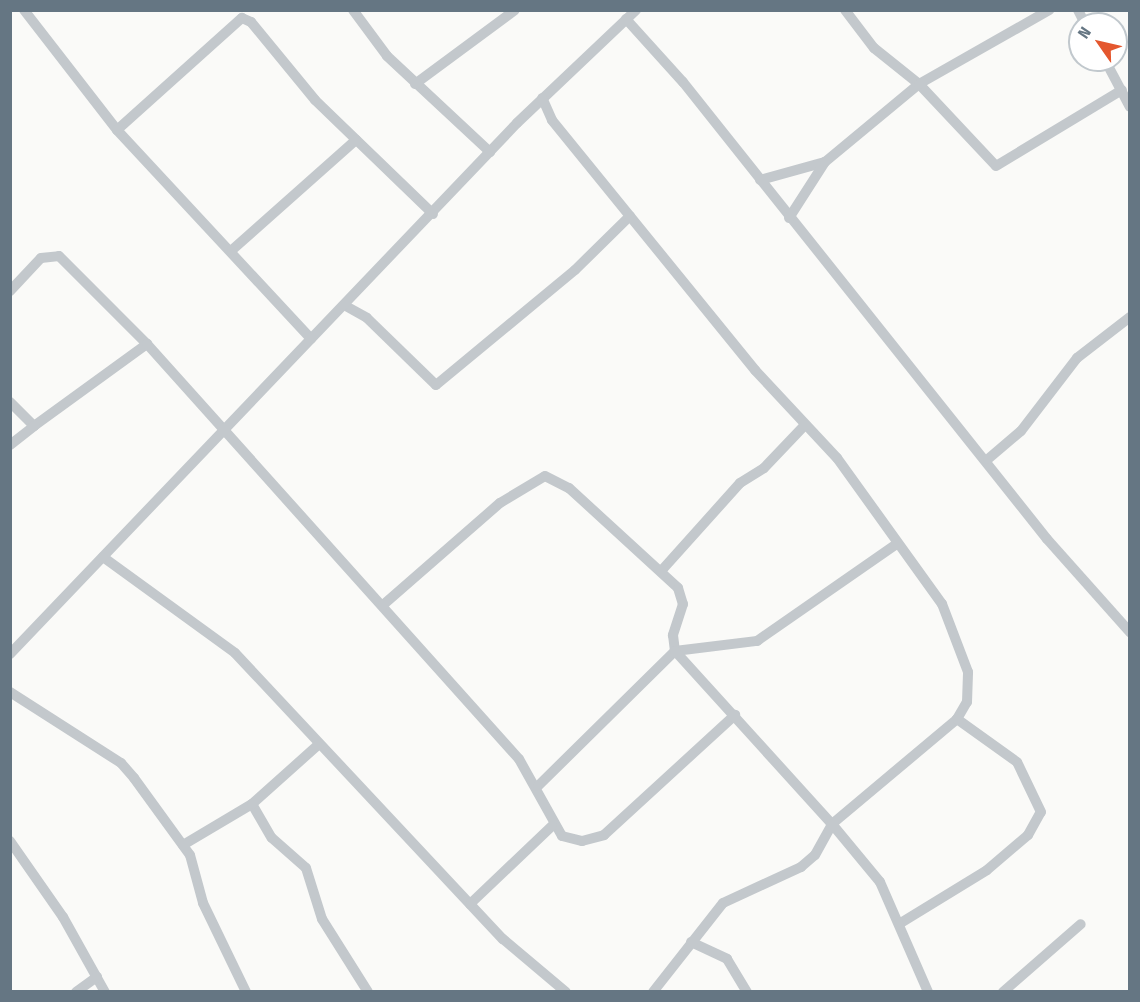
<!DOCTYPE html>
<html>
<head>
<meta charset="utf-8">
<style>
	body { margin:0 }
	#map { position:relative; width:1140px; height:1002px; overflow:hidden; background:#fafaf8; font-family:"Fira Sans Condensed",sans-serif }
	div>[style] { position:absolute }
	.minor>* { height:10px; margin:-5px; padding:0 5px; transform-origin:5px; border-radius:5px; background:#c3c8cc }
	span { translate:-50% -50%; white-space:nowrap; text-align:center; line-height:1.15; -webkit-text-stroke:6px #fff; paint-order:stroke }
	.frame { position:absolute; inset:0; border:12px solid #657683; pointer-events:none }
	.north { position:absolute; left:1068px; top:12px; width:60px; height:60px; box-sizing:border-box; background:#fff; border:2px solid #c1c8cd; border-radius:50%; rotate:304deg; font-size:16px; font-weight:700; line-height:24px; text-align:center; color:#657683 }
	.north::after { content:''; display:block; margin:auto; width:21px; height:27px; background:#e4572e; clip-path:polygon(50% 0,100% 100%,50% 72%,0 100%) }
</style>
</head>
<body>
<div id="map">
	<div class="minor">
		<div style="left:24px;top:10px;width:152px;rotate:52.2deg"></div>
		<div style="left:117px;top:130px;width:285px;rotate:47.1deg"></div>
		<div style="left:353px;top:10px;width:57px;rotate:53.5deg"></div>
		<div style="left:387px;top:56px;width:141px;rotate:43deg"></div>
		<div style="left:845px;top:10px;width:48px;rotate:52.7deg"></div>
		<div style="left:874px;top:48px;width:58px;rotate:38.7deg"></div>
		<div style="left:919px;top:84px;width:112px;rotate:46.8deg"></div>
		<div style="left:996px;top:166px;width:147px;rotate:-31.1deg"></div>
		<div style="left:1078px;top:10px;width:16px;rotate:63deg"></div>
		<div style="left:626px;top:19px;width:85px;rotate:47.9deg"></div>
		<div style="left:683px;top:82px;width:584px;rotate:51.46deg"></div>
		<div style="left:1047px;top:539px;width:125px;rotate:48.3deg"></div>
		<div style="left:1105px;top:60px;width:53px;rotate:62deg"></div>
		<div style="left:415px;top:84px;width:124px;rotate:-36.5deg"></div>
		<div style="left:117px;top:130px;width:168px;rotate:-41.9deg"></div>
		<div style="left:242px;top:18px;width:10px;rotate:24deg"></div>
		<div style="left:251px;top:22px;width:101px;rotate:50.6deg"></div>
		<div style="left:315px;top:100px;width:164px;rotate:44deg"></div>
		<div style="left:760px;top:180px;width:67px;rotate:-15.5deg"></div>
		<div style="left:789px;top:218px;width:67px;rotate:-57.3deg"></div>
		<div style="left:825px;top:162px;width:122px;rotate:-39.7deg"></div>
		<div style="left:919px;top:84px;width:150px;rotate:-29.6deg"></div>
		<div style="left:232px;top:250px;width:166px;rotate:-41.6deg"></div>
		<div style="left:10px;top:291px;width:45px;rotate:-46.8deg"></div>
		<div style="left:41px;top:258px;width:18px;rotate:-6deg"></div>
		<div style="left:59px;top:256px;width:124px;rotate:45deg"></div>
		<div style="left:344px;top:305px;width:26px;rotate:29deg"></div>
		<div style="left:367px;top:318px;width:96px;rotate:44.2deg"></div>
		<div style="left:436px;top:385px;width:180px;rotate:-39.6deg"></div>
		<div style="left:575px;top:270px;width:77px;rotate:-44.5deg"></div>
		<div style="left:10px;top:402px;width:34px;rotate:45deg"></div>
		<div style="left:34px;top:426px;width:140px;rotate:-36deg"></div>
		<div style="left:147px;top:344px;width:557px;rotate:48.13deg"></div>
		<div style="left:519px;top:759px;width:88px;rotate:60.8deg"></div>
		<div style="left:562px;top:836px;width:21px;rotate:14deg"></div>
		<div style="left:582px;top:841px;width:23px;rotate:-15deg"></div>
		<div style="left:604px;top:835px;width:178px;rotate:-42.5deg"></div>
		<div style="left:10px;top:445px;width:31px;rotate:-38deg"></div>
		<div style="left:988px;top:459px;width:43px;rotate:-40.3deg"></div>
		<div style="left:1021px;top:431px;width:92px;rotate:-52.5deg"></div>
		<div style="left:1077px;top:358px;width:67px;rotate:-37.7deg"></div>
		<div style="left:103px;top:557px;width:163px;rotate:36deg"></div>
		<div style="left:235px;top:653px;width:392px;rotate:46.9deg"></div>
		<div style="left:503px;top:939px;width:82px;rotate:40.1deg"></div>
		<div style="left:662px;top:570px;width:117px;rotate:-48.1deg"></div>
		<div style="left:740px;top:483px;width:28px;rotate:-32deg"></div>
		<div style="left:764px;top:468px;width:59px;rotate:-46.4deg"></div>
		<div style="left:383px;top:605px;width:155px;rotate:-41.1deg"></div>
		<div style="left:500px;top:503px;width:52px;rotate:-31deg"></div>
		<div style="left:545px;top:476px;width:27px;rotate:27deg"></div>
		<div style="left:569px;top:488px;width:148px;rotate:42.5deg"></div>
		<div style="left:678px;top:588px;width:17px;rotate:73deg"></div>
		<div style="left:683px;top:604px;width:33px;rotate:108deg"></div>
		<div style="left:673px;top:635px;width:16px;rotate:83deg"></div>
		<div style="left:675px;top:651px;width:83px;rotate:-7deg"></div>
		<div style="left:757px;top:641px;width:168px;rotate:-34.8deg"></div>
		<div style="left:10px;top:654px;width:734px;rotate:-46.32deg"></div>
		<div style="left:517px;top:123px;width:164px;rotate:-43.5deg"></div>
		<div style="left:10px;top:692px;width:132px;rotate:32.6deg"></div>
		<div style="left:121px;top:763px;width:20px;rotate:49deg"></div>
		<div style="left:134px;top:778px;width:95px;rotate:54deg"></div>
		<div style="left:190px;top:855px;width:50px;rotate:74.8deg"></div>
		<div style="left:203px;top:903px;width:99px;rotate:64.2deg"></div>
		<div style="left:538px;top:786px;width:192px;rotate:-44.6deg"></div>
		<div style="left:675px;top:651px;width:234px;rotate:47.8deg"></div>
		<div style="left:832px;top:824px;width:163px;rotate:-40deg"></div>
		<div style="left:957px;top:719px;width:20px;rotate:-60deg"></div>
		<div style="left:967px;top:702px;width:30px;rotate:-88deg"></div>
		<div style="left:968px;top:672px;width:73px;rotate:-110.9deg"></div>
		<div style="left:942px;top:604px;width:180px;rotate:-125.7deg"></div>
		<div style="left:837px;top:458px;width:120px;rotate:-133deg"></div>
		<div style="left:755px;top:370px;width:322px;rotate:-129.1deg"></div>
		<div style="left:552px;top:120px;width:24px;rotate:-114deg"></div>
		<div style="left:252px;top:804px;width:39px;rotate:60deg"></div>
		<div style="left:272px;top:838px;width:45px;rotate:41.4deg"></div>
		<div style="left:306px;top:868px;width:53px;rotate:72.6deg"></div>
		<div style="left:322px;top:919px;width:86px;rotate:57.8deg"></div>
		<div style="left:10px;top:841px;width:93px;rotate:55.1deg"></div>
		<div style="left:63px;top:917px;width:86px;rotate:60.8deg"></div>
		<div style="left:183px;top:845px;width:80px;rotate:-30.7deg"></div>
		<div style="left:252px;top:804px;width:90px;rotate:-41.8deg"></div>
		<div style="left:470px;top:904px;width:113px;rotate:-43.6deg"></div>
		<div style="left:899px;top:924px;width:103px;rotate:-31.5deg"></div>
		<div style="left:987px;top:870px;width:54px;rotate:-40.5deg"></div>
		<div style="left:1028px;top:835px;width:26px;rotate:-61deg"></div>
		<div style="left:1041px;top:812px;width:55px;rotate:-115.6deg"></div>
		<div style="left:1017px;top:762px;width:74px;rotate:-144.4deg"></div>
		<div style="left:691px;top:942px;width:40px;rotate:25deg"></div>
		<div style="left:727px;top:959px;width:39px;rotate:59deg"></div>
		<div style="left:76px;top:992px;width:26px;rotate:-36deg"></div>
		<div style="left:653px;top:992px;width:113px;rotate:-51.8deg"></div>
		<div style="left:723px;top:903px;width:86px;rotate:-24.8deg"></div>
		<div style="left:801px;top:867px;width:18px;rotate:-41deg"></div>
		<div style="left:815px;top:855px;width:35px;rotate:-61deg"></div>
		<div style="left:832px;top:824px;width:75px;rotate:50.4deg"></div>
		<div style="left:880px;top:882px;width:120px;rotate:66.4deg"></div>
		<div style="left:1003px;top:992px;width:103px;rotate:-41.1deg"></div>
	</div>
	<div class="frame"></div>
	<div class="north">N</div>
</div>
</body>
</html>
